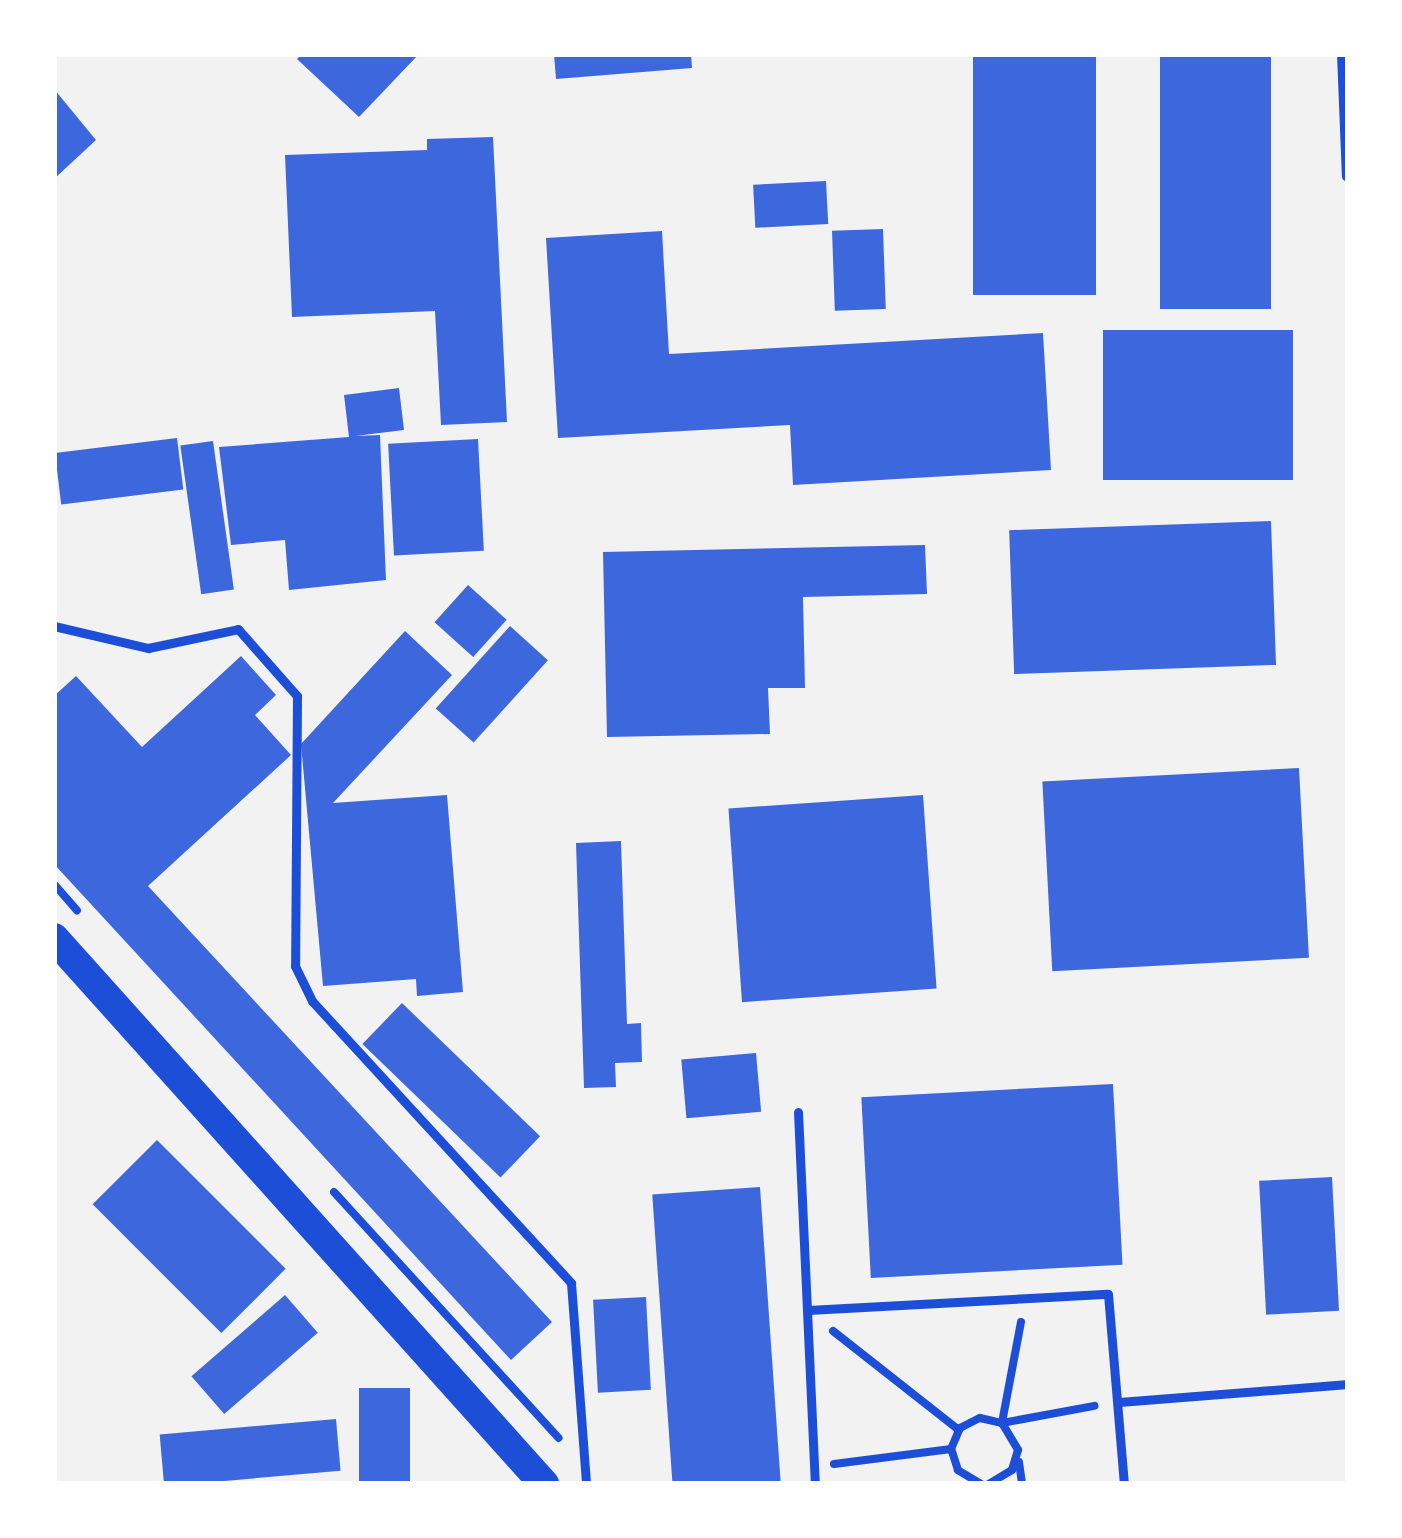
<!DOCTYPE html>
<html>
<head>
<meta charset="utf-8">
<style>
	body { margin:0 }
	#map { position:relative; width:1402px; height:1538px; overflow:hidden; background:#f2f2f2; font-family:Raleway,sans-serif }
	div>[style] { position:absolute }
	.building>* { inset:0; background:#3d67dc; transform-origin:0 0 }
	.path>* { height:8px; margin:-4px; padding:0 4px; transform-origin:4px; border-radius:4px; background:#1d4ed8 }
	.service>* { height:9px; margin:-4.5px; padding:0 4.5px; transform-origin:4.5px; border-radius:4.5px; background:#1d4ed8 }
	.minor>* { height:12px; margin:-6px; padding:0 6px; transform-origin:6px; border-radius:6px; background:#1d4ed8 }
	.primary>* { height:30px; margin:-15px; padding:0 15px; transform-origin:15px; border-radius:15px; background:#1d4ed8 }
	span { translate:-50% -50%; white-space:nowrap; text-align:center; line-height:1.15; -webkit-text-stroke:10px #fff; paint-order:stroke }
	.frame { position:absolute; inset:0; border:57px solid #fff; pointer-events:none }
</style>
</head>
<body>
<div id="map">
	<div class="building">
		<div style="clip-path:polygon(302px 54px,419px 54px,359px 117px,297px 59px)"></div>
		<div style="clip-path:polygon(554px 54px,691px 54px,692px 68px,556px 79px)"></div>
		<div style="left:973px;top:54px;width:123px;height:241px"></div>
		<div style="left:1160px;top:54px;width:111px;height:255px"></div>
		<div style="clip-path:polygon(54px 89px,96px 140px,54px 179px)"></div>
		<div style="clip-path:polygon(493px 137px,507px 422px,441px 425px,435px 311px,292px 317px,285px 155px,427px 150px,427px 139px)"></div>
		<div style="left:826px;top:181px;width:43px;height:73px;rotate:87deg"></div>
		<div style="left:883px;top:229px;width:80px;height:51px;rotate:88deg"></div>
		<div style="clip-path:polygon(662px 231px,669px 354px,1043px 333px,1051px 470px,793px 485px,790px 425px,558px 438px,546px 238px)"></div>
		<div style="left:1103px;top:330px;width:190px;height:150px"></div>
		<div style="clip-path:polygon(399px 388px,404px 430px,355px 436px,380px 435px,386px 580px,289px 590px,285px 540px,231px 545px,219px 447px,349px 437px,344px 395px)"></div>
		<div style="left:177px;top:438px;width:52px;height:123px;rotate:83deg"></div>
		<div style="left:478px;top:439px;width:112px;height:90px;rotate:87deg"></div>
		<div style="left:213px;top:441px;width:150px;height:33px;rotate:82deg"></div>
		<div style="left:1271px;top:521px;width:144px;height:262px;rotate:88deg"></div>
		<div style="clip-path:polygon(925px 545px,927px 594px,803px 597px,805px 688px,768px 688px,770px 734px,607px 737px,603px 552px)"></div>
		<div style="left:468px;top:585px;width:52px;height:50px;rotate:42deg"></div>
		<div style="left:510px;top:626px;width:51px;height:111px;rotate:42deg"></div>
		<div style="clip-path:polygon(405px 631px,452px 675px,333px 803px,447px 795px,463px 992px,417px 996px,416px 979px,323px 986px,301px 744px)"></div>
		<div style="clip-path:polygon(241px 656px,276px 695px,255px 715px,291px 755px,148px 886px,552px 1322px,511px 1360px,54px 864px,54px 696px,76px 676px,142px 747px)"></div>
		<div style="left:1299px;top:768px;width:190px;height:257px;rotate:87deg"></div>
		<div style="left:923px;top:795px;width:194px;height:195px;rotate:86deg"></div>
		<div style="clip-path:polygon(621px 841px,627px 1024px,641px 1023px,642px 1062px,615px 1063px,616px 1087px,584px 1088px,576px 843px)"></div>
		<div style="left:402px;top:1003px;width:192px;height:57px;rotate:44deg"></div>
		<div style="left:756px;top:1053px;width:59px;height:75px;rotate:85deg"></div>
		<div style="left:1113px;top:1084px;width:181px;height:252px;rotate:87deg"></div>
		<div style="left:157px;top:1140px;width:182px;height:91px;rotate:45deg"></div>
		<div style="left:1332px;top:1177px;width:134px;height:73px;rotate:87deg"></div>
		<div style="left:760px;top:1187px;width:298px;height:108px;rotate:86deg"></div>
		<div style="left:285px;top:1295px;width:50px;height:124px;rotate:49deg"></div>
		<div style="left:646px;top:1297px;width:93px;height:53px;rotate:87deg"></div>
		<div style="left:359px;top:1388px;width:51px;height:96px"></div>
		<div style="left:336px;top:1419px;width:52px;height:177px;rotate:85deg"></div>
	</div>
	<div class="path">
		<div style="left:54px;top:884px;width:35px;rotate:49deg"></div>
		<div style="left:334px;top:1192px;width:333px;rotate:47.6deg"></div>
		<div style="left:1021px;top:1322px;width:103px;rotate:100.7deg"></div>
		<div style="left:1002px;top:1423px;width:94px;rotate:-10.5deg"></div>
		<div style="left:833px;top:1331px;width:160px;rotate:38.2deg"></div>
		<div style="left:1019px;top:1462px;width:22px;rotate:82deg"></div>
		<div style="left:834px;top:1464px;width:118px;rotate:-7.3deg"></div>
		<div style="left:981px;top:1484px;width:27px;rotate:-149deg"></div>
		<div style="left:958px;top:1470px;width:22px;rotate:-108deg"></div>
		<div style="left:951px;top:1449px;width:23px;rotate:-67deg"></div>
		<div style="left:960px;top:1428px;width:22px;rotate:-27deg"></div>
		<div style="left:980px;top:1418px;width:23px;rotate:13deg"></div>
		<div style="left:1002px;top:1423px;width:31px;rotate:59deg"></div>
		<div style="left:1018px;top:1450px;width:21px;rotate:107deg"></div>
		<div style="left:1012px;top:1470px;width:27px;rotate:149deg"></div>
	</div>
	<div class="service">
		<div style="left:54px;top:626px;width:97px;rotate:13.2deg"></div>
		<div style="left:148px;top:648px;width:92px;rotate:-11.9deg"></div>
		<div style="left:238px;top:629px;width:89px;rotate:48.6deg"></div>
		<div style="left:297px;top:696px;width:270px;rotate:90.4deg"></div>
		<div style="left:295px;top:966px;width:39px;rotate:64deg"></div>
		<div style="left:312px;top:1001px;width:383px;rotate:47.4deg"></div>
		<div style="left:571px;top:1283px;width:202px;rotate:85.7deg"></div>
		<div style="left:798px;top:1112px;width:372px;rotate:87.4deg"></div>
		<div style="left:808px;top:1310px;width:300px;rotate:-3.1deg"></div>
		<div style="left:1108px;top:1294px;width:191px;rotate:85.2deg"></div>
		<div style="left:1119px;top:1402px;width:230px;rotate:-4.5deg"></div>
	</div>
	<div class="minor">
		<div style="left:1343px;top:54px;width:122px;rotate:87.7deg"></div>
	</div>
	<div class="primary">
		<div style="left:54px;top:938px;width:734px;rotate:48.09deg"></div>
	</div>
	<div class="frame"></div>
</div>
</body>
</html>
